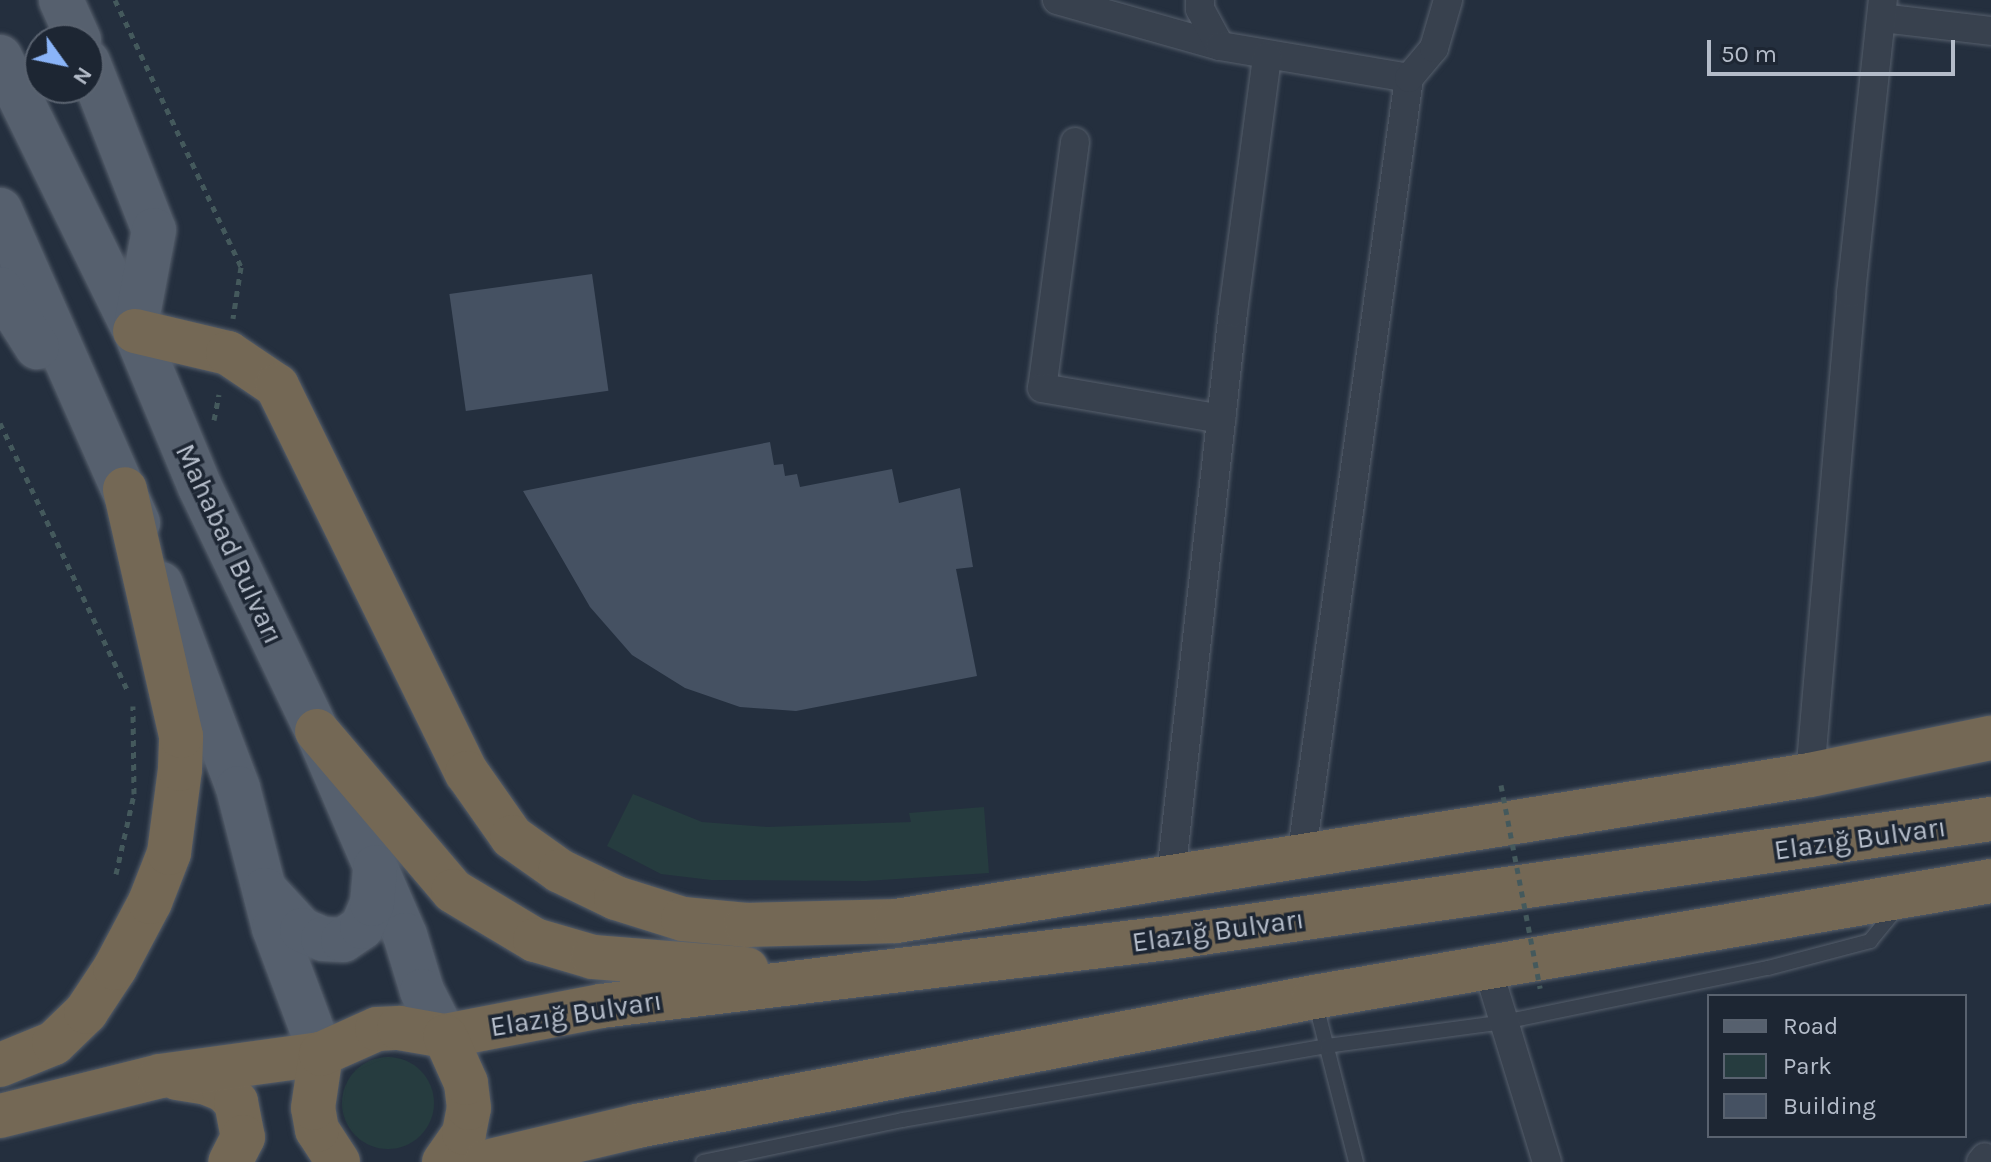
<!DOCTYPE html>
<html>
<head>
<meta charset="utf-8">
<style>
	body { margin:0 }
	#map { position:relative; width:1991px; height:1162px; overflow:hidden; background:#242f3e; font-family:Karla,sans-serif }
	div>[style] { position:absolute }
	.green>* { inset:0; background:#263c3f }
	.round { border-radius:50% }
	.building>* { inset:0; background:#455162; transform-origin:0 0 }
	.path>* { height:5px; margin-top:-2.5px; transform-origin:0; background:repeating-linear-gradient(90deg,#44595c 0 6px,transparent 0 12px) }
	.roads { filter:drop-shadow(0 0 2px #565f6c) drop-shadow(0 0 2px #565f6c) }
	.lane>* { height:14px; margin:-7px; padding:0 7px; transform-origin:7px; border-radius:7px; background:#38414e }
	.street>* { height:28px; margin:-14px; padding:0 14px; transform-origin:14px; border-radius:14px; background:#38414e }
	.primary>* { height:44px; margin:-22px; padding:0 22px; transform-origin:22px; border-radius:22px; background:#56606e }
	.highway>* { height:44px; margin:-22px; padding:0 22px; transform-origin:22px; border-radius:22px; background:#746855 }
	.path-bridge>* { height:5px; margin-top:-2.5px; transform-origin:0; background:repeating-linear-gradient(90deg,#44595c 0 6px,transparent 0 12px) }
	span { translate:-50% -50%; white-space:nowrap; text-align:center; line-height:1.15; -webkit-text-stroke:7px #1d2633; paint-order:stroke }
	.street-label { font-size:28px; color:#b4bcc9 }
	.legend { position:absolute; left:1707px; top:994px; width:260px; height:144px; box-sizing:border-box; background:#1d2633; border:2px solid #59626f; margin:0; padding:10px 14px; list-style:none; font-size:24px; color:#b4bcc9 }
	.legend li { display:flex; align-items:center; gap:16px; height:40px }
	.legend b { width:40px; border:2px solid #59626f }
	.north { position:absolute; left:24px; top:24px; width:80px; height:80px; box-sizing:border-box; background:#1d2633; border:2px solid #59626f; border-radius:50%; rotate:123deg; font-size:22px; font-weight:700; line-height:32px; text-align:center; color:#b4bcc9 }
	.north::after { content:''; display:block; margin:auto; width:28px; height:36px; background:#8ab4f8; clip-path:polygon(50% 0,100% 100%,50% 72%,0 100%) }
	.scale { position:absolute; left:1707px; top:40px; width:248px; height:36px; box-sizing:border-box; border:4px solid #b4bcc9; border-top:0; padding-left:10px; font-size:24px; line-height:28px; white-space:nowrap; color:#b4bcc9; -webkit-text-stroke:6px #1d2633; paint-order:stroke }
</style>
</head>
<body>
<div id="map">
	<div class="green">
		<div style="clip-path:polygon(633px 794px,702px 822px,767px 827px,911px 822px,909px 813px,984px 807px,989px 873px,866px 881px,711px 880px,661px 874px,607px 846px)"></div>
		<div class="round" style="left:342px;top:1057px;width:92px;height:92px"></div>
	</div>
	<div class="building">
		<div style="left:592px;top:274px;width:118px;height:144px;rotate:82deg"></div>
		<div style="clip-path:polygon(770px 442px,774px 465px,783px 464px,785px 476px,797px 474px,800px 487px,892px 469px,899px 503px,960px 488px,973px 567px,956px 569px,977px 676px,796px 711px,740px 707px,685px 688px,632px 655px,590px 607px,523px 491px)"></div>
	</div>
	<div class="path">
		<div style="left:115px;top:0;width:295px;rotate:64.7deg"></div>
		<div style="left:241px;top:267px;width:52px;rotate:98.9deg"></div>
		<div style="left:214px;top:420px;width:26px;rotate:-79deg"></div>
		<div style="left:0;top:423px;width:299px;rotate:64.5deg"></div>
		<div style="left:116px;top:874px;width:82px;rotate:-77.3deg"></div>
		<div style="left:134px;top:794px;width:88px;rotate:-90.7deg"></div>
	</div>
	<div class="roads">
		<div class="lane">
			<div style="left:1315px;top:1001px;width:166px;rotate:75.7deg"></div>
			<div style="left:703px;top:1162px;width:204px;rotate:-11.9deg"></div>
			<div style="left:903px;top:1120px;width:430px;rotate:-9.9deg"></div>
			<div style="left:1327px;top:1046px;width:179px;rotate:-7.7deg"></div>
			<div style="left:1504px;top:1022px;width:269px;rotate:-11.6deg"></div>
			<div style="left:1768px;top:968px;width:106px;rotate:-14.8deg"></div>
			<div style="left:1870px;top:941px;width:44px;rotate:-50.5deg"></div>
		</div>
		<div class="street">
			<div style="left:1057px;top:0;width:169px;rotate:15.8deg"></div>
			<div style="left:1200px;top:0;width:9px;rotate:90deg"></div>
			<div style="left:1200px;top:9px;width:42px;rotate:61.6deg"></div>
			<div style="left:1220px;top:46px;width:192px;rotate:9.6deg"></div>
			<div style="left:1409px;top:78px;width:787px;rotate:97.88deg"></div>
			<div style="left:1882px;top:18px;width:110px;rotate:6.8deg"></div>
			<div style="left:1409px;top:78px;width:39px;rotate:-50deg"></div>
			<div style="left:1434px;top:48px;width:50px;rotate:-73.7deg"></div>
			<div style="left:1075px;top:142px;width:248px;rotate:97.6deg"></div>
			<div style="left:1042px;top:388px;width:182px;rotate:9.8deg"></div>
			<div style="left:1810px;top:775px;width:484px;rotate:-85.1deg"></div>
			<div style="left:1851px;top:293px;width:295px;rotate:-83.8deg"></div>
			<div style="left:1171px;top:875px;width:566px;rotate:-83.72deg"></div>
			<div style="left:1233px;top:312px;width:258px;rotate:-82.4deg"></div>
			<div style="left:1487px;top:966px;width:205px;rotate:73deg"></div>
			<div style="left:1981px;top:1162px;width:6px;rotate:-51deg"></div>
		</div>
		<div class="primary">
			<div style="left:61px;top:0;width:44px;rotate:65.8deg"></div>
			<div style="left:0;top:57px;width:305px;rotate:63.8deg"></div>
			<div style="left:135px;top:331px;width:169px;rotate:67.4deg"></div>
			<div style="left:200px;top:487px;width:271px;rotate:64.4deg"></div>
			<div style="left:317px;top:731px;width:222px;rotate:66.7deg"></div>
			<div style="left:405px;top:935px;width:59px;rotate:73.1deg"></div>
			<div style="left:422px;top:991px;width:51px;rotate:62.9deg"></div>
			<div style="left:88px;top:62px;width:180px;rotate:68.6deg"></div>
			<div style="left:154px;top:230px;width:103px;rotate:100.7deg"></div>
			<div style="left:0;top:210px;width:342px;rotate:66.2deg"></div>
			<div style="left:0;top:289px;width:69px;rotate:57.5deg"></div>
			<div style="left:161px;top:584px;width:218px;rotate:69.3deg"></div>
			<div style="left:238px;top:788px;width:145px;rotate:75.6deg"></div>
			<div style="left:274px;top:928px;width:134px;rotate:69.5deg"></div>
			<div style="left:265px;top:890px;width:54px;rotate:47.2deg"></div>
			<div style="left:302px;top:930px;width:23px;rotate:23deg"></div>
			<div style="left:323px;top:939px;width:20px;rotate:3deg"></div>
			<div style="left:343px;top:940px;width:23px;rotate:-34deg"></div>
			<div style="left:362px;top:927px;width:25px;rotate:-67deg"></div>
			<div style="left:372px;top:904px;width:37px;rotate:-85deg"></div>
		</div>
		<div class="highway">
			<div style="left:135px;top:331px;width:96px;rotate:13.3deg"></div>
			<div style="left:228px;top:353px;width:59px;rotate:34deg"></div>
			<div style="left:277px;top:386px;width:431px;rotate:63.9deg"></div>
			<div style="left:467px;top:773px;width:78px;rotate:54.9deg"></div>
			<div style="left:512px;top:837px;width:59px;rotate:35.3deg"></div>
			<div style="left:560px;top:871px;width:62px;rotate:25.7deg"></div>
			<div style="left:616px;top:898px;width:70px;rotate:17.4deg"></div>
			<div style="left:683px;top:919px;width:64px;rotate:5.4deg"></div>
			<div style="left:747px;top:925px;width:149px;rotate:-1.5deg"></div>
			<div style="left:896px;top:921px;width:926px;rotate:-9.08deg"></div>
			<div style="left:1810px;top:775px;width:185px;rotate:-11.6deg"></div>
			<div style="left:317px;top:731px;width:210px;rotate:49.6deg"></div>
			<div style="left:453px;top:891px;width:96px;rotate:30.9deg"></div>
			<div style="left:535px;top:940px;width:60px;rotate:16.3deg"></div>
			<div style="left:593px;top:957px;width:154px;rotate:4.5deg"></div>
			<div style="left:0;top:1065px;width:58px;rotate:-22.2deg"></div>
			<div style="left:54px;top:1043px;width:45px;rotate:-44.1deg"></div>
			<div style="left:86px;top:1012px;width:53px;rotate:-56.6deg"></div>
			<div style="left:115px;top:968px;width:75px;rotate:-62.1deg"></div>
			<div style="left:150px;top:902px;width:53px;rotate:-68.8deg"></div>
			<div style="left:169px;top:853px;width:85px;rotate:-82.5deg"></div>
			<div style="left:180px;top:769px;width:33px;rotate:-88deg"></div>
			<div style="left:181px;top:736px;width:253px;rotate:-102.8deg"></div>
			<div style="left:177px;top:1078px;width:30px;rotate:9deg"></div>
			<div style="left:207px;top:1083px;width:18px;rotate:22deg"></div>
			<div style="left:224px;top:1090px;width:17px;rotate:45deg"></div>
			<div style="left:236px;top:1102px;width:36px;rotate:79deg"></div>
			<div style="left:243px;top:1137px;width:28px;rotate:117deg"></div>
			<div style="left:0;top:1116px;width:165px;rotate:-14deg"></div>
			<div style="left:160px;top:1076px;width:162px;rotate:-7.8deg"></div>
			<div style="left:338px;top:1162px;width:38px;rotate:-123deg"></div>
			<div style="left:317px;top:1130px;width:22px;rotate:-100deg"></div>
			<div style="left:313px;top:1108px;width:55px;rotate:-81.6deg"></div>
			<div style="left:321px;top:1054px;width:61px;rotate:-24.1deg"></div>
			<div style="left:377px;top:1029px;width:22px;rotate:-3deg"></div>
			<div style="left:399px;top:1028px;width:47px;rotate:9.9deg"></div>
			<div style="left:445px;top:1036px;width:159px;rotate:-10.9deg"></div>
			<div style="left:601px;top:1006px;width:570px;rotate:-6.85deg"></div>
			<div style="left:1167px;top:938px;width:833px;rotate:-8.22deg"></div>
			<div style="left:444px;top:1162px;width:35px;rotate:-55deg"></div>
			<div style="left:464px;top:1133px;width:25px;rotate:-79deg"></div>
			<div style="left:469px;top:1108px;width:25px;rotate:-97deg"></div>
			<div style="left:466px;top:1083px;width:51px;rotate:-114.1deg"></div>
			<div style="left:486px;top:1162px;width:155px;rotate:-13.4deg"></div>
			<div style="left:637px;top:1126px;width:689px;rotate:-10.79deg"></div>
			<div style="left:1314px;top:997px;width:687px;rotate:-9.72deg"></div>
		</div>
	</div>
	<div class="path-bridge">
		<div style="left:1501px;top:785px;width:207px;rotate:79.1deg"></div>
	</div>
	<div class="street-label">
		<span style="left:229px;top:544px;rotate:65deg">Mahabad Bulvarı</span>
		<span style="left:1860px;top:839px;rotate:-8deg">Elazığ Bulvarı</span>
		<span style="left:1218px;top:931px;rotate:-8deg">Elazığ Bulvarı</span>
		<span style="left:576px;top:1014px;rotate:-9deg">Elazığ Bulvarı</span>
	</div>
	<ul class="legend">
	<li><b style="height:10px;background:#56606e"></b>Road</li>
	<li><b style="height:22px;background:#263c3f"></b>Park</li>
	<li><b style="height:22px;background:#455162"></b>Building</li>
	</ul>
	<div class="north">N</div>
	<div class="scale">50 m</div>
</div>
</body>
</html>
